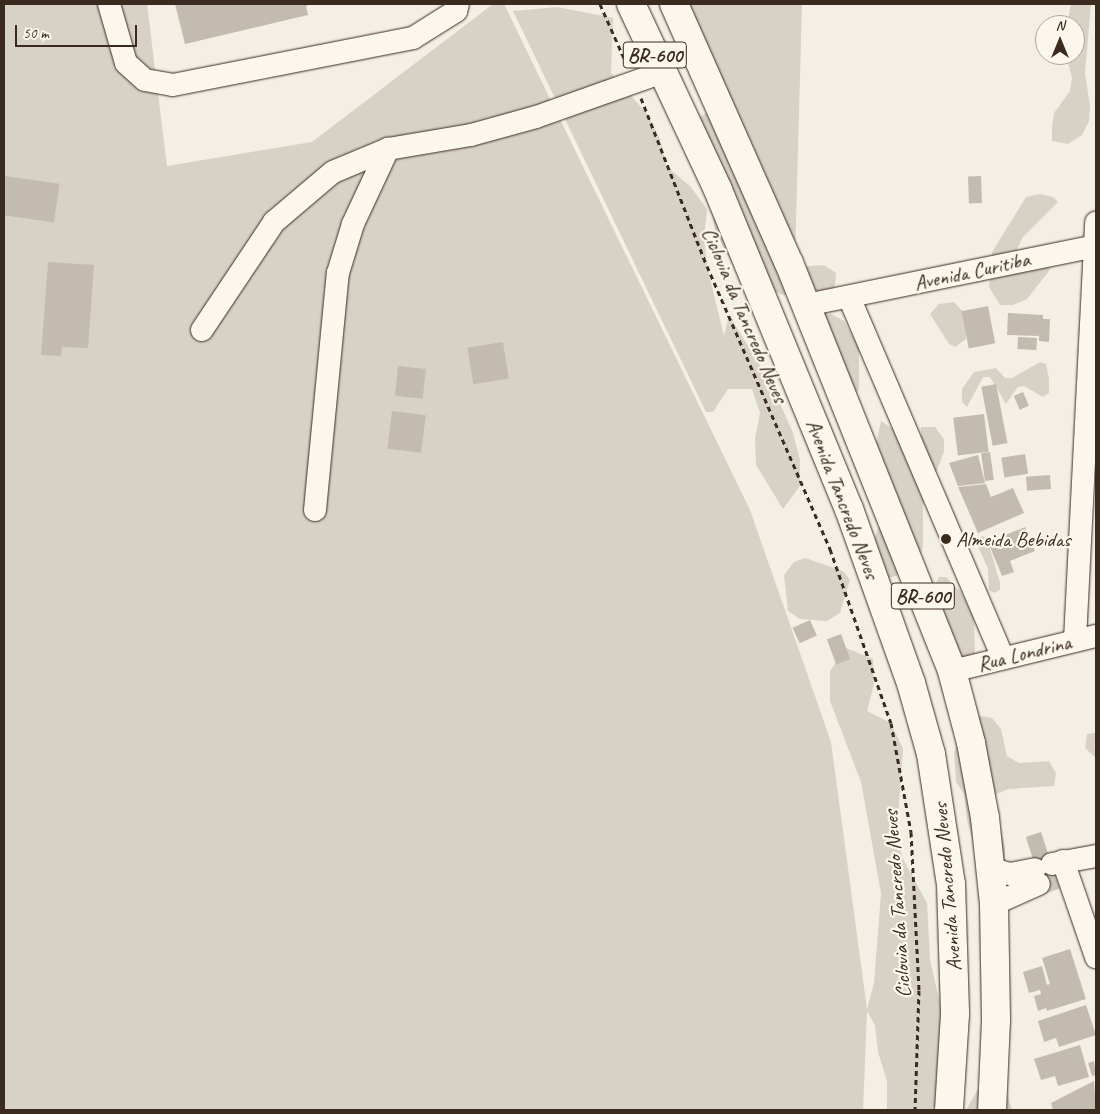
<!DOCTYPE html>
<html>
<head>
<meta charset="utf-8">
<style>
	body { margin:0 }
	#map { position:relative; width:1100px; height:1114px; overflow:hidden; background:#f3efe4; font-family:Caveat,sans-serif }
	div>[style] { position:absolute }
	.green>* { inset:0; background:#d8d1c6 }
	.building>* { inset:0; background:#c3bbb0; transform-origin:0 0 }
	.minor-tunnel>* { height:22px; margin-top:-11px; transform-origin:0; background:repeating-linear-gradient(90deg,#cec8bc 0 22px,transparent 0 33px) }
	.path>* { height:3px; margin-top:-1.5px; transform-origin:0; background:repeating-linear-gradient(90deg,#3b2a1e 0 5px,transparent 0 9px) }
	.roads { filter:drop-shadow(0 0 1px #3b2a1e) drop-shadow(0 0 1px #3b2a1e) }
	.minor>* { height:22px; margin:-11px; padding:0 11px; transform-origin:11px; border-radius:11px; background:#fbf7ec }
	.major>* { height:28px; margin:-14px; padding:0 14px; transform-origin:14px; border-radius:14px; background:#fbf7ec }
	.dots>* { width:14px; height:14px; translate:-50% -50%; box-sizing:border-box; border:2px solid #fbf7ec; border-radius:50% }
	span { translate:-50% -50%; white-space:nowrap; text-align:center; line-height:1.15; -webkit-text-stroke:4.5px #fbf7ec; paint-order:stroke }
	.shield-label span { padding:1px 4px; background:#fbf7ec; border:1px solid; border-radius:4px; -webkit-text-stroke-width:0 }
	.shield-label { font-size:20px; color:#3b2a1e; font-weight:700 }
	.street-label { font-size:21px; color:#3b2a1e }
	.poi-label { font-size:21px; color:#3b2a1e }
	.left { translate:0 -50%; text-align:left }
	.frame { position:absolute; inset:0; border:5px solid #3b2a1e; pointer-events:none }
	.north { position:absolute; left:1035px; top:15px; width:50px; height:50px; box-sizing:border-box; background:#fbf7ec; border:1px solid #aea59a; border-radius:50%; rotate:0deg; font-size:14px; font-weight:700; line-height:20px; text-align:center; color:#3b2a1e }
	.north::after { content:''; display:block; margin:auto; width:18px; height:22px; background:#3b2a1e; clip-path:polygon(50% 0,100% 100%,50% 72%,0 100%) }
	.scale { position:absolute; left:15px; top:25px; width:122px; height:22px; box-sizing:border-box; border:2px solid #3b2a1e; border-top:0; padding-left:6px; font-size:15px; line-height:18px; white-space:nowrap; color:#3b2a1e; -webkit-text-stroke:4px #fbf7ec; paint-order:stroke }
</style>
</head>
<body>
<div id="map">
	<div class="green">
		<div style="clip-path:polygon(4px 4px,147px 4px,167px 166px,312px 142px,493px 4px,504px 4px,750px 510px,831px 742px,867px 1009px,874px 983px,881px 893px,861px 782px,830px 701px,830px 671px,846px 648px,873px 659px,874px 684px,867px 711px,891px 723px,903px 749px,897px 831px,902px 857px,927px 903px,930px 959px,942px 1014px,942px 1093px,932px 1110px,887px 1110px,887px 1081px,878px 1052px,875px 1025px,867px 1011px,863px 1110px,4px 1110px)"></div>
		<div style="clip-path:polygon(680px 4px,802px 4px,795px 258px)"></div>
		<div style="clip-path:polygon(1071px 4px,1091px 4px,1085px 73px,1090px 106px,1089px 121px,1082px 135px,1068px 144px,1052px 141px,1052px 127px,1054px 113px,1070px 91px,1072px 78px,1066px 55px,1075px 55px,1075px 25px,1067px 25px)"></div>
		<div style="clip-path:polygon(557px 7px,613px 18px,611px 73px,648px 115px,660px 139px,667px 167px,690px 186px,707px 209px,704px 237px,707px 266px,724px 336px,729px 315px,772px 385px,793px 433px,800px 460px,800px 486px,783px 509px,756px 465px,755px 439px,760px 413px,752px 389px,728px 389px,713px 412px,706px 412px,513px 11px)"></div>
		<div style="clip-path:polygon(711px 111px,795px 267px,824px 265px,836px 273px,835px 286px,825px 294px,783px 295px,741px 278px,715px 232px,699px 117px)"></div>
		<div style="clip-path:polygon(1040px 194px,1053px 197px,1058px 202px,1023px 237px,1017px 249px,1021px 256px,1051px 264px,1049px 271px,1027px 299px,1013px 305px,1000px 305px,989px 287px,992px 252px,1026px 197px)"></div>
		<div style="clip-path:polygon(954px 302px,963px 312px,966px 332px,966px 339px,955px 347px,949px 344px,930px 314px,939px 304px)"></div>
		<div style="clip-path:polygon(817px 313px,831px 314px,844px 321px,859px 347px,859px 389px,852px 401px)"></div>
		<div style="clip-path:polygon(1040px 362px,1046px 364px,1049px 378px,1049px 393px,1043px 397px,1024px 386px,1018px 387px,1006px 404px,990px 377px,983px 377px,967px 407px,962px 402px,962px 389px,974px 372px,996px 368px,1005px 378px,1012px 378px)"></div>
		<div style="clip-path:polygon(881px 421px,901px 434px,921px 441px,921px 427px,935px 427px,944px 439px,944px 452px,923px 505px,923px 547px,918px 562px,907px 573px,881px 580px,873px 542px,883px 516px,875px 449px)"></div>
		<div style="clip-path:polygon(983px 536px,988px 542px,1000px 583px,1000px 590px,994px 593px,989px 590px,988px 569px,975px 539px)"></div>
		<div style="clip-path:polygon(805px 558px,843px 571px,850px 580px,840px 613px,827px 621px,800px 619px,788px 611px,784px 575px,794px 562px)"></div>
		<div style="clip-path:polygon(939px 577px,946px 577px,961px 592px,974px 618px,975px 654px,964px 666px,930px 593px)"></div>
		<div style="clip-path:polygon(971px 714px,992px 718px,1001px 729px,1007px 756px,1019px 763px,1049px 761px,1056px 773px,1054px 786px,1009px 789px,996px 794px,995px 807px,1005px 847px,1005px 862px,975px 848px,967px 820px,964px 794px,956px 782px,954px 752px)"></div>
		<div style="clip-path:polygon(1096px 733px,1096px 758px,1085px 748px,1087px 734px)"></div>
		<div style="clip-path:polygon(994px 1078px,1005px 1087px,1012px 1110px,966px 1110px,978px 1089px)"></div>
	</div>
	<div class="building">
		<div style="clip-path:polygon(175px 4px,312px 4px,306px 6px,308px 15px,185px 44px)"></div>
		<div style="left:4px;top:176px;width:56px;height:39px;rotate:8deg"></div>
		<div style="left:981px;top:176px;width:27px;height:13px;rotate:88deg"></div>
		<div style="clip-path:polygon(48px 262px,94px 265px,88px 348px,62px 347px,61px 356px,41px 355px)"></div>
		<div style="left:988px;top:306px;width:38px;height:27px;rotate:79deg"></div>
		<div style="clip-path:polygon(1008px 313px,1043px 315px,1043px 319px,1050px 319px,1049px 342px,1039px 341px,1039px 336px,1007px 335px)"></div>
		<div style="left:1018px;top:337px;width:19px;height:12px;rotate:3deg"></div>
		<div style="left:503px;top:342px;width:37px;height:36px;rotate:81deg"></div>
		<div style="left:398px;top:366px;width:28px;height:30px;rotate:6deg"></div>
		<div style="left:996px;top:384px;width:60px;height:15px;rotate:79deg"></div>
		<div style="left:1023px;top:392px;width:15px;height:10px;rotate:67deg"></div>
		<div style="left:392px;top:411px;width:34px;height:38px;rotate:7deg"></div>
		<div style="left:984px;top:414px;width:38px;height:31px;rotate:83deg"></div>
		<div style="left:990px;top:452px;width:28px;height:9px;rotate:82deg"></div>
		<div style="left:1025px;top:454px;width:20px;height:24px;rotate:81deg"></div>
		<div style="clip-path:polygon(978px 455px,985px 483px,958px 486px,949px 463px)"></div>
		<div style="left:1050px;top:475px;width:14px;height:24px;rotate:86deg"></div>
		<div style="clip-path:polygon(986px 484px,991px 497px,1013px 488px,1024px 513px,978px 533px,958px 487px)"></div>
		<div style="clip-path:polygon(1025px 527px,1035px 551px,1010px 561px,1014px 572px,1002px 576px,988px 542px)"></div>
		<div style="left:810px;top:620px;width:17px;height:19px;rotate:66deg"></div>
		<div style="left:841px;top:634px;width:27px;height:15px;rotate:70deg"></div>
		<div style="left:1041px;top:832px;width:59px;height:16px;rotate:72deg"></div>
		<div style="clip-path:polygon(1070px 949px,1086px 999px,1047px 1011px,1046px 1008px,1038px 1011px,1034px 996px,1041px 994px,1040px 990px,1029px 993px,1023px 972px,1042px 966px,1047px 985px,1050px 984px,1042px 958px)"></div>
		<div style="clip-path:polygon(1086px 1005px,1096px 1035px,1059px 1047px,1056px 1038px,1044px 1042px,1038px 1021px)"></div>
		<div style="clip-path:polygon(1080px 1045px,1089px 1077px,1058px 1086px,1055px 1076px,1041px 1080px,1034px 1059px)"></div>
		<div style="clip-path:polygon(1094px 1061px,1096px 1075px,1092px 1076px,1088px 1063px)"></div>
		<div style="clip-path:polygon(1094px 1081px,1096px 1110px,1053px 1110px,1051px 1103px)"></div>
	</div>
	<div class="minor-tunnel">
		<div style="left:1039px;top:884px;width:18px;rotate:-19deg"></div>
	</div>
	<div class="path">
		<div style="left:600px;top:4px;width:67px;rotate:66.1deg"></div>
		<div style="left:641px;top:98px;width:180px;rotate:68.6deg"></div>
		<div style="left:707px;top:266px;width:309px;rotate:66.5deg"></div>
		<div style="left:830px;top:549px;width:184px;rotate:70.7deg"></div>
		<div style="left:891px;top:723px;width:111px;rotate:79.6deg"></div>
		<div style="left:911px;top:832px;width:158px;rotate:87.1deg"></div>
		<div style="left:919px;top:990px;width:120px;rotate:91.9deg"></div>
	</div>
	<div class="roads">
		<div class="minor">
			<div style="left:109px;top:4px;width:61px;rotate:73.9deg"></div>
			<div style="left:126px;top:63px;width:25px;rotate:42deg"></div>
			<div style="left:145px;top:80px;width:28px;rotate:10deg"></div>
			<div style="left:173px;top:85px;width:245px;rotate:-11.1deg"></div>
			<div style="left:413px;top:38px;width:51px;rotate:-32.1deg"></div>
			<div style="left:456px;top:11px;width:7px;rotate:-74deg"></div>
			<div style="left:849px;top:297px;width:392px;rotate:66.9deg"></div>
			<div style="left:806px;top:305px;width:296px;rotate:-11.5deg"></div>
			<div style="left:202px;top:330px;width:130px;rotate:-56.3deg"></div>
			<div style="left:274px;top:222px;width:77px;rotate:-40.3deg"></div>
			<div style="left:333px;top:172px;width:60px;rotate:-22.7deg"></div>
			<div style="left:388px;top:149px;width:84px;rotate:-9.6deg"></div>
			<div style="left:471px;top:135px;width:67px;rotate:-15.5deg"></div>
			<div style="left:536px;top:117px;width:135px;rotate:-19.5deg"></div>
			<div style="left:315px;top:510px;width:238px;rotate:-84.5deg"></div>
			<div style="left:338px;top:273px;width:51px;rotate:-73deg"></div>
			<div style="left:353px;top:224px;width:83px;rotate:-65deg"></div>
			<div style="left:1075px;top:640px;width:418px;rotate:-87.1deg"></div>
			<div style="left:952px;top:671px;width:148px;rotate:-13.7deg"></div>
			<div style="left:1063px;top:861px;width:102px;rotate:71deg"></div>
			<div style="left:1052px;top:864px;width:45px;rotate:-10.3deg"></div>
			<div style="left:991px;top:869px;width:20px;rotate:15deg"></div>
			<div style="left:1010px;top:874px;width:25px;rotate:-11deg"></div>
			<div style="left:994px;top:904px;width:49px;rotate:-24deg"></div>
		</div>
		<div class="major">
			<div style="left:631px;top:4px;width:205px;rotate:64.9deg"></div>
			<div style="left:718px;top:190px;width:345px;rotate:67.7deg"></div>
			<div style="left:849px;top:509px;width:185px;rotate:70.4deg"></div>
			<div style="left:911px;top:683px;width:74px;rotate:74.3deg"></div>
			<div style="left:931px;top:754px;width:132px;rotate:81.3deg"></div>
			<div style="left:951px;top:884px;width:130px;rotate:88.2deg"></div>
			<div style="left:955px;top:1014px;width:96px;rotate:93.6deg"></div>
			<div style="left:674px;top:4px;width:283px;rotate:66.1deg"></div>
			<div style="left:789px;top:263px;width:439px;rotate:68.2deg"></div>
			<div style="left:952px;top:671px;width:74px;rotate:75.2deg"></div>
			<div style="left:971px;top:743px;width:76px;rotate:79.4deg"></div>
			<div style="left:985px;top:818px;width:86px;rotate:84deg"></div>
			<div style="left:994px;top:904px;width:116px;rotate:89deg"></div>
			<div style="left:996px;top:1020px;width:90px;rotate:92.5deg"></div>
		</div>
	</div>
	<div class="dots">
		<div style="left:946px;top:539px;background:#3b2a1e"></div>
	</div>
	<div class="shield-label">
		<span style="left:655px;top:55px">BR-600</span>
		<span style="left:923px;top:596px">BR-600</span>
	</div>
	<div class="street-label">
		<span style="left:972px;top:271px;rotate:-12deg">Avenida Curitiba</span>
		<span style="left:745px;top:315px;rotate:67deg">Ciclovia da Tancredo Neves</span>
		<span style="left:843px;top:499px;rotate:69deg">Avenida Tancredo Neves</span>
		<span style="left:1024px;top:653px;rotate:-14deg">Rua Londrina</span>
		<span style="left:947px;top:887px;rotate:-95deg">Avenida Tancredo Neves</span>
		<span style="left:897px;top:904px;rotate:-94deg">Ciclovia da Tancredo Neves</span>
	</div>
	<div class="poi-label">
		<span class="left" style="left:956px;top:539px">Almeida Bebidas</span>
	</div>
	<div class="frame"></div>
	<div class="north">N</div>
	<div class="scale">50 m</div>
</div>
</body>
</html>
